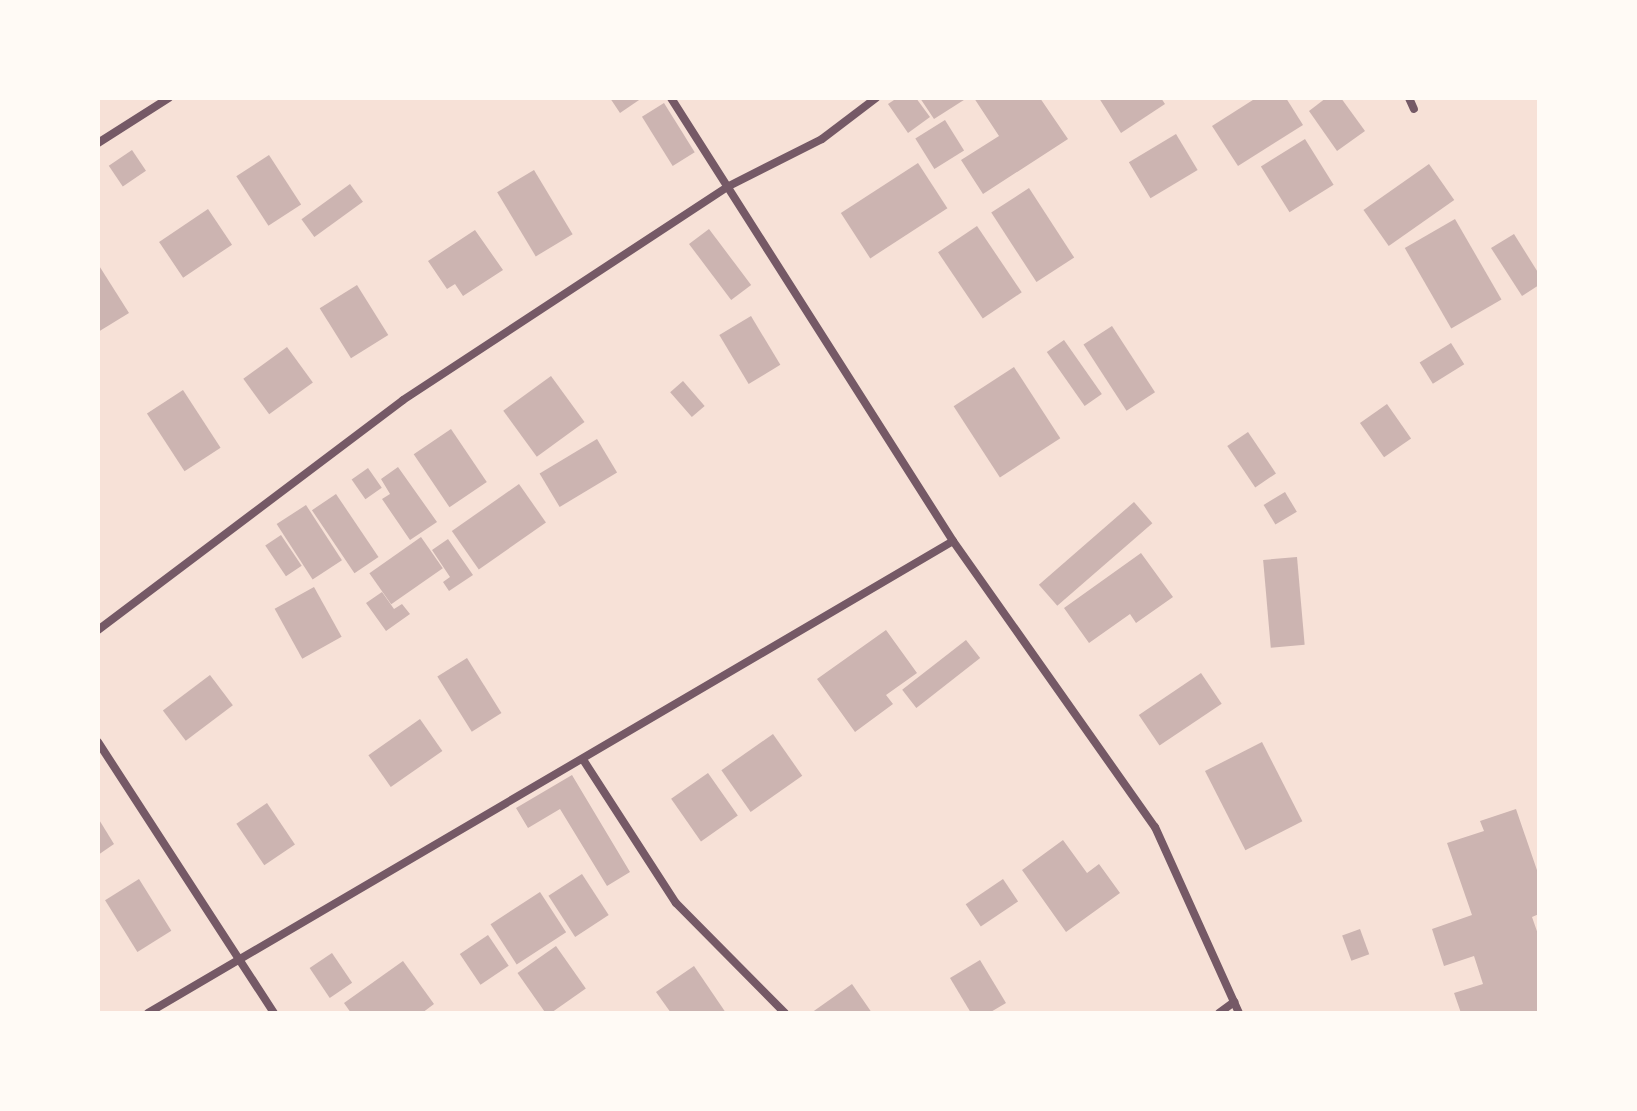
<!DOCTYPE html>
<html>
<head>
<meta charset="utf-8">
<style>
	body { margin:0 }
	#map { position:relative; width:1637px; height:1111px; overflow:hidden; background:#f7e1d7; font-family:Quicksand,sans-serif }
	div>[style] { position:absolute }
	.building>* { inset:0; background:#ccb4b1; transform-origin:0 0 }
	.minor>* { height:8px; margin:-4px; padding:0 4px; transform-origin:4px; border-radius:4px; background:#755966 }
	span { translate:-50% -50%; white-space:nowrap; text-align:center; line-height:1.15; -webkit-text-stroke:8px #fffaf5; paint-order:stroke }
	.frame { position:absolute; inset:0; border:100px solid #fffaf5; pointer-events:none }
</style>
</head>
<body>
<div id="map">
	<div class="building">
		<div style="clip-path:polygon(610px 98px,642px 98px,620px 113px)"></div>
		<div style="clip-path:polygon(897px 98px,916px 98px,930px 117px,908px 133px,888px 104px)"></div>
		<div style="clip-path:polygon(920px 98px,967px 98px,934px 119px)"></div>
		<div style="clip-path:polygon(974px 98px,1040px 98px,1068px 139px,983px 194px,961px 160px,999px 136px)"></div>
		<div style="clip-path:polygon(1099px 98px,1161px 98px,1165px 104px,1121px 133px)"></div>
		<div style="clip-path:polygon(1256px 98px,1286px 98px,1303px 125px,1238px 166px,1212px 126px)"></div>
		<div style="clip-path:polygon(1326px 98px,1341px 98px,1365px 131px,1337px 151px,1309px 111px)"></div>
		<div style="left:664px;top:103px;width:58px;height:26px;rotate:58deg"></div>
		<div style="left:945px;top:120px;width:36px;height:35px;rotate:58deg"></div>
		<div style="left:1176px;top:134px;width:42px;height:55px;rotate:59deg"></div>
		<div style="left:1305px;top:139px;width:54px;height:52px;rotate:58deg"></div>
		<div style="left:132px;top:150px;width:25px;height:28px;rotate:56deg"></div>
		<div style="left:269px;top:155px;width:59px;height:39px;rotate:57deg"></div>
		<div style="left:918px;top:163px;width:54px;height:92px;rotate:57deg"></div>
		<div style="left:1429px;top:164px;width:44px;height:80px;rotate:55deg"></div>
		<div style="left:534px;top:170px;width:75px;height:43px;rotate:59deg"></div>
		<div style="left:350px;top:184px;width:22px;height:60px;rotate:54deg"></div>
		<div style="left:1029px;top:188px;width:83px;height:45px;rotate:57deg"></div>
		<div style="left:208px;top:209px;width:43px;height:59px;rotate:56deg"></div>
		<div style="left:1455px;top:219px;width:93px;height:58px;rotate:60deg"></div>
		<div style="left:977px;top:226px;width:80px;height:47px;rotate:56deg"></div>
		<div style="left:709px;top:229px;width:70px;height:25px;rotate:53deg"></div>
		<div style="clip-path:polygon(475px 230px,503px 270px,463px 296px,455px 284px,447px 289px,428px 261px)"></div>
		<div style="clip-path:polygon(1514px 234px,1539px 274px,1539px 285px,1522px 296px,1491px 248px)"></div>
		<div style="clip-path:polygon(98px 264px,129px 313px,98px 332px)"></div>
		<div style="left:357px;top:285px;width:59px;height:44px;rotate:58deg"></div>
		<div style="left:751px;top:316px;width:57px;height:37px;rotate:59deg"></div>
		<div style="left:1112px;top:326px;width:79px;height:34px;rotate:57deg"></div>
		<div style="left:1064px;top:340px;width:66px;height:21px;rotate:55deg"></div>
		<div style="left:1451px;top:343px;width:25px;height:37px;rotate:58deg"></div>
		<div style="left:287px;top:347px;width:44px;height:54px;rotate:54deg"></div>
		<div style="left:1014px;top:367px;width:85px;height:72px;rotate:57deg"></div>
		<div style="left:551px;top:376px;width:57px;height:59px;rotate:54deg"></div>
		<div style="left:683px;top:381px;width:33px;height:17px;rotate:49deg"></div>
		<div style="left:183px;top:390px;width:69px;height:43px;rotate:57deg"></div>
		<div style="left:1387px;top:404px;width:42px;height:33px;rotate:55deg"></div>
		<div style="left:451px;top:429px;width:64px;height:45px;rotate:56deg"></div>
		<div style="left:1248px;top:432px;width:50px;height:25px;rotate:56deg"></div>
		<div style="left:597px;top:439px;width:39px;height:67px;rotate:59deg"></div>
		<div style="clip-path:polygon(398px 467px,437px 522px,410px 540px,382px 499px,390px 494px,381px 479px)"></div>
		<div style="left:368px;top:468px;width:24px;height:20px;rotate:55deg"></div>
		<div style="left:519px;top:484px;width:47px;height:82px;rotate:55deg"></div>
		<div style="left:1285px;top:492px;width:23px;height:25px;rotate:59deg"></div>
		<div style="left:336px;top:494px;width:76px;height:29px;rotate:56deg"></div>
		<div style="left:1134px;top:502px;width:28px;height:126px;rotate:49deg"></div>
		<div style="left:306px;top:505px;width:66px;height:35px;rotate:57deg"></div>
		<div style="left:281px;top:535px;width:37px;height:19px;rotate:56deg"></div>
		<div style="left:421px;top:537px;width:38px;height:63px;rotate:55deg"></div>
		<div style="clip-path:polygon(448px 539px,473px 575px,449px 591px,443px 582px,450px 577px,432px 550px)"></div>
		<div style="clip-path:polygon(1141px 553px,1173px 597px,1136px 623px,1130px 614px,1089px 643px,1064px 608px)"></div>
		<div style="left:1297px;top:557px;width:88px;height:34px;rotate:85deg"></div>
		<div style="left:314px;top:587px;width:57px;height:45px;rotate:61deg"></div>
		<div style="clip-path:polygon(382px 592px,394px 609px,402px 604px,410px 614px,386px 631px,366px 603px)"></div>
		<div style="clip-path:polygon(886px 630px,917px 673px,886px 695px,893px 704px,855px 732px,817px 679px)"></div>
		<div style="left:966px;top:640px;width:23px;height:81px;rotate:52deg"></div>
		<div style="left:467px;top:658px;width:65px;height:35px;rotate:58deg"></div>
		<div style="left:1201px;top:673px;width:37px;height:75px;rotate:56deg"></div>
		<div style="left:210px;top:675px;width:38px;height:59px;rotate:53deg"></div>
		<div style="left:420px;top:719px;width:39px;height:63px;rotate:55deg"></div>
		<div style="left:773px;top:734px;width:51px;height:63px;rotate:55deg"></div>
		<div style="left:1262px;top:742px;width:89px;height:64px;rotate:63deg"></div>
		<div style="left:708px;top:773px;width:52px;height:45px;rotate:55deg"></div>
		<div style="clip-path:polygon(572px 775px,630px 872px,607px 886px,560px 809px,528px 828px,516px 808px)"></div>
		<div style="left:267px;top:803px;width:50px;height:37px;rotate:56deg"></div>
		<div style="clip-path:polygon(1516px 809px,1539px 876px,1539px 914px,1532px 917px,1539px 937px,1539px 1013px,1461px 1013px,1454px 993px,1483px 984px,1474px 956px,1444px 966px,1432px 929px,1472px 915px,1447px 843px,1484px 831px,1480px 821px)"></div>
		<div style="clip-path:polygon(98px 818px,114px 844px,98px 855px)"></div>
		<div style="clip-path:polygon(1063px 840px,1087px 873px,1099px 864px,1120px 893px,1066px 932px,1022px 870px)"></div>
		<div style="left:582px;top:874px;width:49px;height:40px;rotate:57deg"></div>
		<div style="left:139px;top:879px;width:61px;height:40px;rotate:58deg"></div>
		<div style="left:1003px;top:879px;width:27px;height:45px;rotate:56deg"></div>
		<div style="left:540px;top:892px;width:48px;height:59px;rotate:57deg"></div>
		<div style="left:1360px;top:929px;width:27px;height:19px;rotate:70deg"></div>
		<div style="left:488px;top:935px;width:37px;height:34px;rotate:56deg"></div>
		<div style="left:556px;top:946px;width:52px;height:47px;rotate:55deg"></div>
		<div style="left:332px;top:953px;width:36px;height:27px;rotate:56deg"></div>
		<div style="clip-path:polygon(980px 960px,1006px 1003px,989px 1013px,971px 1013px,950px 978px)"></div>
		<div style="clip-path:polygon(403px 961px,434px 1004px,422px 1013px,351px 1013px,344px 1003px)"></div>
		<div style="clip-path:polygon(694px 966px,726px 1013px,671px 1013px,656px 992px)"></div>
		<div style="clip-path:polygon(852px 984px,872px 1013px,811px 1013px)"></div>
	</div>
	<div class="minor">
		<div style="left:671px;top:98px;width:525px;rotate:57.52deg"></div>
		<div style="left:953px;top:541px;width:350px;rotate:54.8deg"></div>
		<div style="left:1155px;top:827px;width:204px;rotate:65.7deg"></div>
		<div style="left:1409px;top:98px;width:12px;rotate:66deg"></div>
		<div style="left:98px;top:143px;width:84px;rotate:-32.4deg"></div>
		<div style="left:98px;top:630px;width:382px;rotate:-37deg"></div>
		<div style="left:403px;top:400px;width:388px;rotate:-33.3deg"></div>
		<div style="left:727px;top:187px;width:106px;rotate:-26.8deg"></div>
		<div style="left:822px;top:139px;width:68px;rotate:-37.2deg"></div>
		<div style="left:98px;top:742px;width:323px;rotate:57deg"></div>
		<div style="left:584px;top:761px;width:169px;rotate:57.1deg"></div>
		<div style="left:676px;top:903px;width:155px;rotate:45.3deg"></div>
		<div style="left:148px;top:1013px;width:933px;rotate:-30.38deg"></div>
		<div style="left:1219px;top:1013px;width:19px;rotate:-36deg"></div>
	</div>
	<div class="frame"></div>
</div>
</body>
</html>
